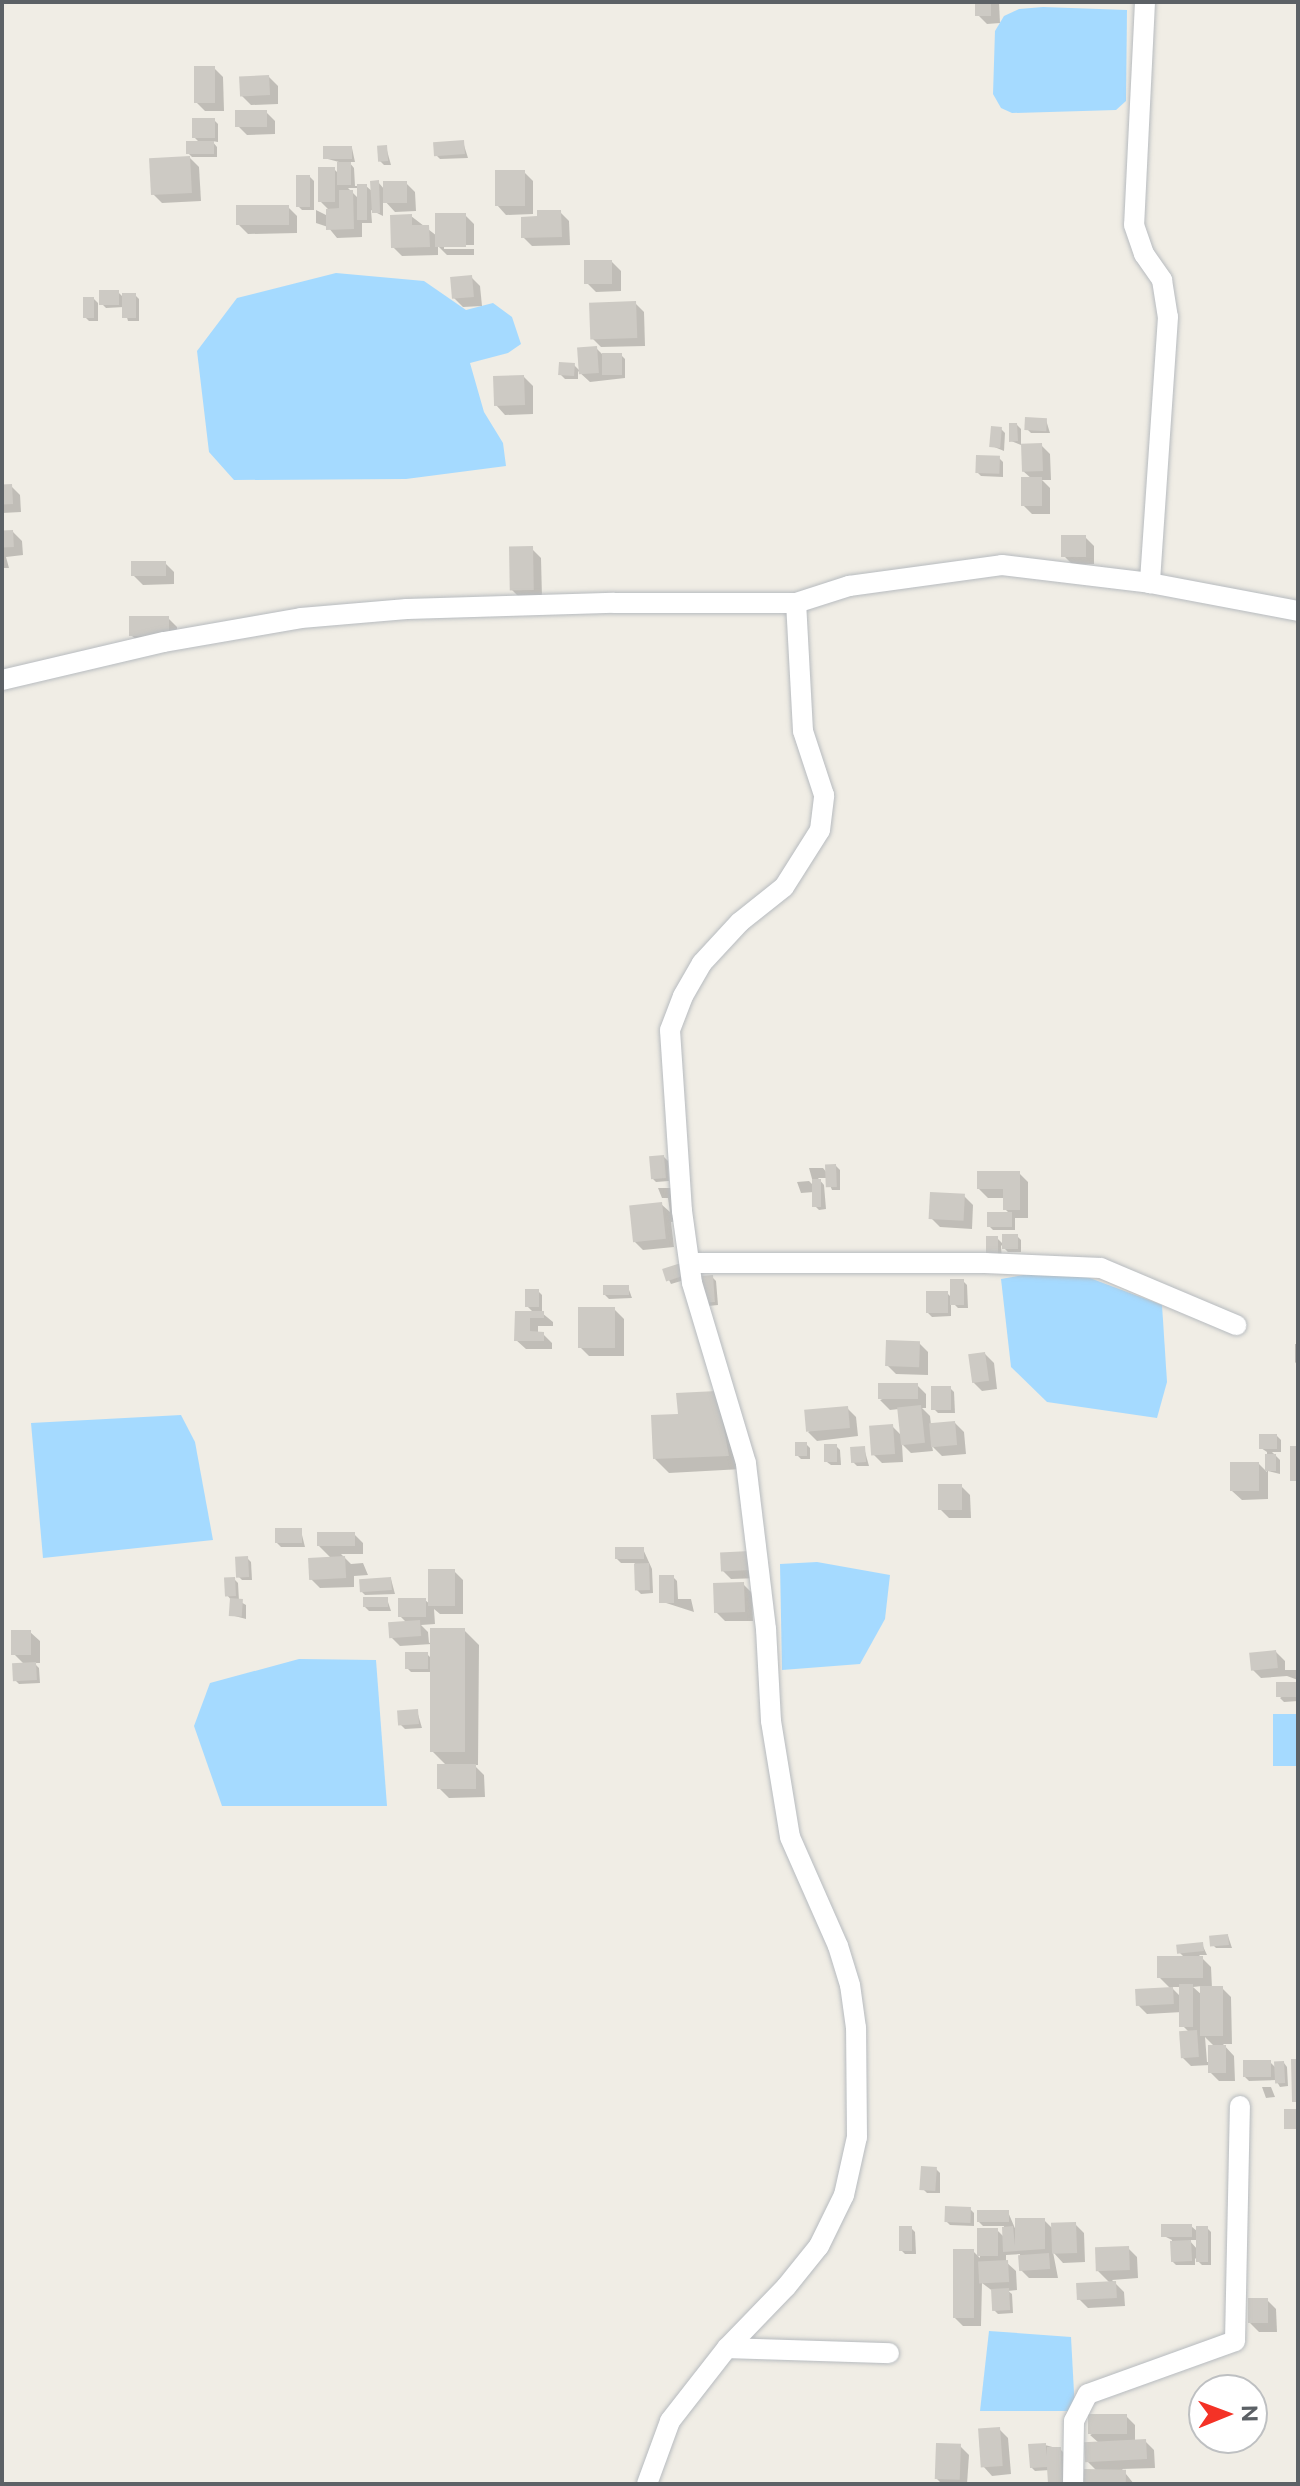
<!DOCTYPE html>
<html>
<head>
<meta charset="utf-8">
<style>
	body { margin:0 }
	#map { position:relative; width:1300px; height:2486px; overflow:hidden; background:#f0ede5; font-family:Raleway,sans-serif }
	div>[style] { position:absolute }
	.water>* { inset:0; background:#a5daff; transform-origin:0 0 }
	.shadow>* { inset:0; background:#0003 }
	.building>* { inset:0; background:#cdcac4; transform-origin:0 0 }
	.roads { filter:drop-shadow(0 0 2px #b7bbbf) drop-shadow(0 0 2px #b7bbbf) }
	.street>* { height:20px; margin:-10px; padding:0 10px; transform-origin:10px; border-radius:10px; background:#fff }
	span { translate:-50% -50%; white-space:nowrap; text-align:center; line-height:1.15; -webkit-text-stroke:8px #fff; paint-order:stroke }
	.frame { position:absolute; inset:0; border:4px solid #5c6166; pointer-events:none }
	.north { position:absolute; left:1188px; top:2374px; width:80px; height:80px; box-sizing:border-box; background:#fff; border:2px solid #bec0c2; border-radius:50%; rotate:89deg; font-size:22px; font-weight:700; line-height:32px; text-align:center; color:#5c6166 }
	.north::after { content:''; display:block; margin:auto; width:28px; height:36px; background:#f43226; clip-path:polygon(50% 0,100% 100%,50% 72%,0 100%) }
</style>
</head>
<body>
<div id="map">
	<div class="water">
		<div style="clip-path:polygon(1043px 7px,1127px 10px,1126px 101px,1116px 110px,1012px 113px,1001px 108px,993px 94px,995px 31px,1004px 16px,1019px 9px)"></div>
		<div style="clip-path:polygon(336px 273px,424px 281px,466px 310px,493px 303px,512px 317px,521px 344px,508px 353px,470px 363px,484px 412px,503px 443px,506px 466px,406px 479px,234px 480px,209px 452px,197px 351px,237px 298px)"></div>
		<div style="clip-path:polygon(1063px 1268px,1162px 1305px,1167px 1382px,1157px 1418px,1047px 1402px,1011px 1367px,1001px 1279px)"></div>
		<div style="clip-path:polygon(181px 1415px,195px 1442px,213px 1540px,43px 1558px,31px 1423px)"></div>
		<div style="clip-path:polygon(817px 1562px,890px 1575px,885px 1619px,860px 1664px,782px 1670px,780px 1564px)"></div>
		<div style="clip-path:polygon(299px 1659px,376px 1660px,387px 1806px,222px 1806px,194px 1726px,210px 1683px)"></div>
		<div style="left:1273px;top:1714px;width:25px;height:52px"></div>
		<div style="clip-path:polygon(989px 2331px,1071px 2337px,1075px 2411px,980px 2411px)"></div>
	</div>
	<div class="shadow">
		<div style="clip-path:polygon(977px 2px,999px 2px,1000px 23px,987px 24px,978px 15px)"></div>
		<div style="clip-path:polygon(214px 68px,223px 77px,224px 111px,205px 111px,196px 102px)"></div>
		<div style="clip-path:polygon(269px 77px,278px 86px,278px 104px,251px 105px,242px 96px)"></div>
		<div style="clip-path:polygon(266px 112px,275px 121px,275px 134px,247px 135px,238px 126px)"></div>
		<div style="clip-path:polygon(214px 120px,218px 124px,218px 142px,212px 141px,217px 147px,217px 157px,192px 157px,188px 153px,200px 143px,194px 137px)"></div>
		<div style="clip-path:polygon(463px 142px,468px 158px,440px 159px,436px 155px)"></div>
		<div style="clip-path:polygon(386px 147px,391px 165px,384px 165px,380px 161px)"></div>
		<div style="clip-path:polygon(evenodd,352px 148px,355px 162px,349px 162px,354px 168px,355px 186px,366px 186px,373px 192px,378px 182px,385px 190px,406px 183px,415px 192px,416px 211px,395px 212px,383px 199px,383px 216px,371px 210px,372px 223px,362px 223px,362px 237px,337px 238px,328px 227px,316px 223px,316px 210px,328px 216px,328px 209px,321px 202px,334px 169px,340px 175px,339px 162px,324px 158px,352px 148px,348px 188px,359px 188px,359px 199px,348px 188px)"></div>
		<div style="clip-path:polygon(190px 158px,199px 167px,201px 201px,162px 203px,153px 194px)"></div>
		<div style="clip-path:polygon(524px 172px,533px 181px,533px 214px,506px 215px,497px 205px)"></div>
		<div style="clip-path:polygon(310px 177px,314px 181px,314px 210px,302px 210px,298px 206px)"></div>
		<div style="clip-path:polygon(288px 207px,297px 216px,297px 233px,248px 234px,238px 224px)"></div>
		<div style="clip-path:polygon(560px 212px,569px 221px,570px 245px,532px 246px,523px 237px)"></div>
		<div style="clip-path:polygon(465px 215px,474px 224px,474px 245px,444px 245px,444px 249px,474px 249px,474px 255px,447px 255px,438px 246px,438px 255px,402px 256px,393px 247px,411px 216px,437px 236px)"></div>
		<div style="clip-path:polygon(612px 262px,621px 271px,621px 291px,596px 292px,587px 283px)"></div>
		<div style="clip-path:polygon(471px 277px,480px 286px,482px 306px,463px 307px,454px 298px)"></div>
		<div style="clip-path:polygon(118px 292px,124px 298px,135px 295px,139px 299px,139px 321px,128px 321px,124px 307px,106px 308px,102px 304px)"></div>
		<div style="clip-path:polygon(94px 299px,98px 303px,98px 321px,89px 321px,85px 317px)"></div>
		<div style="clip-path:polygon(635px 303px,644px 312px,645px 346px,601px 347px,592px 338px)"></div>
		<div style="clip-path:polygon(596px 348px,604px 356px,621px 355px,625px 359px,625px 378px,590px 382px,578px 371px,578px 379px,565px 379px,561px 375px,574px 365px,580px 371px)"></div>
		<div style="clip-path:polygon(524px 377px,533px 386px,533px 414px,505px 415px,496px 405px)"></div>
		<div style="clip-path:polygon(1046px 420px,1050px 433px,1031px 433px,1027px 429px)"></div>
		<div style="clip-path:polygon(1017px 425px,1021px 429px,1021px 445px,1011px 441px)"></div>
		<div style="clip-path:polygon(1001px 429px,1005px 433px,1004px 451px,992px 446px)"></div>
		<div style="clip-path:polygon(1041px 445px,1050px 454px,1051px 480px,1042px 480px,1050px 488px,1050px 514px,1032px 514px,1023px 505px,1032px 479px,1023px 471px)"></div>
		<div style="clip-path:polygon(999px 458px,1003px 462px,1003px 477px,981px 476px,977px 472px)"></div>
		<div style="clip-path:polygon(11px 486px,20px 495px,21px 512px,2px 513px,2px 487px)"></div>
		<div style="clip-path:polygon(13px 532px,22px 541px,23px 555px,6px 557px,9px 568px,2px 568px,2px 533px)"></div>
		<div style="clip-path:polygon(1085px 537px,1094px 546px,1094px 564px,1073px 565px,1064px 556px)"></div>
		<div style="clip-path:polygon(532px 549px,541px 558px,542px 598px,521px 599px,512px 590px)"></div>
		<div style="clip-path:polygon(165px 563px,174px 572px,174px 584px,143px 585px,133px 575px)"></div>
		<div style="clip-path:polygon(168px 618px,177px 627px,177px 644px,141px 644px,131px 635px)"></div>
		<div style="clip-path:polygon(664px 1157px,668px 1161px,669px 1181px,656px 1182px,652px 1178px)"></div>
		<div style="clip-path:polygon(836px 1166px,840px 1170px,840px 1190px,832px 1190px,827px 1178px,818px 1178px,824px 1185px,826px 1209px,819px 1210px,815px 1206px,814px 1192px,801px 1193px,797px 1182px,809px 1181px,814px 1186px,809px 1168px,823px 1168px,827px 1173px)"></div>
		<div style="clip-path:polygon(1019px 1173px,1028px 1182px,1028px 1218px,1015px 1218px,1015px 1230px,993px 1230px,989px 1226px,1010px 1214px,1005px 1209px,1005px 1198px,988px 1198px,979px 1189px)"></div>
		<div style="clip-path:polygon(658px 1188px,671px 1188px,675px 1197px,671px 1198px,678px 1205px,680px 1221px,671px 1222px,674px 1247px,643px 1250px,634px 1241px,661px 1204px,670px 1212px,668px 1198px,662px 1198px)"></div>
		<div style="clip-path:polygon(964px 1196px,973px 1205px,972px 1229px,940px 1227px,931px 1218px)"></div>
		<div style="clip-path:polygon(1017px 1236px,1021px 1240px,1021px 1252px,1008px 1252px,1001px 1245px,1002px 1263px,992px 1263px,997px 1238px,1004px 1245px)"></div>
		<div style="clip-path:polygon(664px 1270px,691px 1278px,671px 1284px)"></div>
		<div style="clip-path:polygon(712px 1277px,716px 1281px,718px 1305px,708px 1306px,704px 1302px)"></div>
		<div style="clip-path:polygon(963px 1281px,967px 1285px,968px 1308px,958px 1308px,951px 1301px,951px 1316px,932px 1317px,928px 1313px,947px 1293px,954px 1300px)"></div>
		<div style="clip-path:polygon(628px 1287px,632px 1298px,609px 1299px,605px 1295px)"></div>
		<div style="clip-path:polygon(538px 1291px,542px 1295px,542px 1313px,553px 1322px,553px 1326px,538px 1326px,538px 1334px,543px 1334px,552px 1343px,552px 1349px,526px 1349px,516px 1340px,517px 1312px,534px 1313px,527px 1306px)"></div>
		<div style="clip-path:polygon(614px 1309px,624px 1319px,624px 1356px,589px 1356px,580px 1347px)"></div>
		<div style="clip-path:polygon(919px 1343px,928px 1352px,928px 1375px,896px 1374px,887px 1365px)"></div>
		<div style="clip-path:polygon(1295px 1344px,1298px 1344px,1298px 1366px,1295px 1362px)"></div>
		<div style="clip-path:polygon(985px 1354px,994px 1363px,997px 1389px,982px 1391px,973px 1382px)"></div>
		<div style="clip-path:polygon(917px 1385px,926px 1394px,926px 1408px,922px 1408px,930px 1416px,931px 1425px,955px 1423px,964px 1432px,966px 1454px,942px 1456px,932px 1446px,933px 1451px,911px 1453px,902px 1444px,903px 1462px,882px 1463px,873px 1454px,892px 1426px,901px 1435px,899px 1409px,890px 1410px,880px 1400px)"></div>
		<div style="clip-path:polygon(950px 1388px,954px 1392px,955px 1413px,938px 1413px,934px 1409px)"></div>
		<div style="clip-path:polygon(716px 1393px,742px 1469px,669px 1473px,655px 1459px,680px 1416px)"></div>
		<div style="clip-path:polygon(847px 1408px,856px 1417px,858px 1436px,817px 1441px,808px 1432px)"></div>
		<div style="clip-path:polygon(1277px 1436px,1281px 1440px,1281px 1452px,1272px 1452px,1280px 1460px,1280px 1474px,1268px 1471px,1268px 1499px,1242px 1500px,1232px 1491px,1259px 1464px,1267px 1472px,1267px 1452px,1261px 1448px)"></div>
		<div style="clip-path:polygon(806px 1444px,810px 1448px,810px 1459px,801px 1459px,797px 1455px)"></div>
		<div style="clip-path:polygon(836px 1446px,840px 1450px,841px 1465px,831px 1465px,827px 1462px)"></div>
		<div style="clip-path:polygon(864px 1448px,869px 1466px,857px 1466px,853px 1462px)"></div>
		<div style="clip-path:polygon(961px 1486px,970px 1495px,971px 1518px,949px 1518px,940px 1509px)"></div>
		<div style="clip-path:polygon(301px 1531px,305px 1547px,281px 1547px,277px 1543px)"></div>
		<div style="clip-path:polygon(354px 1534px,363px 1543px,363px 1554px,341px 1554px,351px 1564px,363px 1563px,368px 1575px,354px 1576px,354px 1587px,320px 1588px,310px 1578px,331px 1558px,319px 1546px)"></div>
		<div style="clip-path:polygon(643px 1549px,652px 1569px,653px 1593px,641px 1594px,637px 1590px,635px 1563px,621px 1563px,617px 1559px)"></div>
		<div style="clip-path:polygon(749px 1553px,759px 1578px,731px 1579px,722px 1570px)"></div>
		<div style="clip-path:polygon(247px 1558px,251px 1562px,252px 1580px,242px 1580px,238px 1576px)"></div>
		<div style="clip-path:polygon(454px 1571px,463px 1580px,463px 1614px,440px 1614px,434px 1609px,435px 1624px,421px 1625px,428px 1632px,429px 1643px,464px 1630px,479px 1645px,478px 1765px,474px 1765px,484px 1775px,485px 1797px,449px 1798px,440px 1789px,448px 1767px,432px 1751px,432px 1672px,411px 1672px,407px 1668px,427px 1654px,432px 1659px,432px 1644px,400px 1646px,391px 1637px,407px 1623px,400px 1616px,425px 1600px,431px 1605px)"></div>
		<div style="clip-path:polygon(673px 1577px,677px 1581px,678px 1599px,691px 1599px,694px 1612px,663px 1602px)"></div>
		<div style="clip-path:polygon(234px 1579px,238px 1583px,239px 1601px,246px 1605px,246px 1619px,231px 1615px,232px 1601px,227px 1595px)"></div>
		<div style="clip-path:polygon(391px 1579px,395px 1594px,365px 1595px,361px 1591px)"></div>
		<div style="clip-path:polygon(743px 1584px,752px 1593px,753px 1621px,725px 1621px,716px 1612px)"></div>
		<div style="clip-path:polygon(387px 1599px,391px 1611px,369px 1611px,365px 1607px)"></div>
		<div style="clip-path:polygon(30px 1632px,40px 1641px,40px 1663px,34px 1663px,39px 1668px,40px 1683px,19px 1684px,15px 1680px,24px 1664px,14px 1654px)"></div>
		<div style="clip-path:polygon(1276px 1652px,1285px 1661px,1285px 1670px,1298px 1670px,1298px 1680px,1287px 1676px,1261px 1678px,1252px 1669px)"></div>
		<div style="clip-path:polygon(1298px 1684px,1298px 1701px,1284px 1702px,1280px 1698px)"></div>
		<div style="clip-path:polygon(417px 1711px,422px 1728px,405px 1729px,401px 1725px)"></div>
		<div style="clip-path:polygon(1228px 1936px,1232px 1948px,1216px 1948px,1212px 1944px)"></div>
		<div style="clip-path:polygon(evenodd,1202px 1944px,1207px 1955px,1199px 1955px,1211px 1967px,1212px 1988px,1222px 1988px,1231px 1997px,1232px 2044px,1223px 2044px,1234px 2056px,1235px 2081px,1219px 2081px,1210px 2072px,1210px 2065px,1191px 2066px,1182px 2057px,1189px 2032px,1183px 2026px,1182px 2012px,1147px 2014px,1138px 2005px,1171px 1989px,1160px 1978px,1185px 1958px,1178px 1951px,1202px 1944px,1202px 1986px,1203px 1996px,1193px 1987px,1202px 1986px,1202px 1944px,1171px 1987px,1181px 1987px,1182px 1998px,1171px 1987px,1202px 1944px,1205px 2037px,1215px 2047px,1210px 2062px,1207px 2062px,1205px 2037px)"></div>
		<div style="clip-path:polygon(1270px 2062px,1276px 2068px,1284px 2063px,1287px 2067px,1288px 2086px,1280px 2087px,1276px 2080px,1249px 2081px,1245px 2077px)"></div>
		<div style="clip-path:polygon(1262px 2087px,1271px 2087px,1275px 2097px,1266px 2098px)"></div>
		<div style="clip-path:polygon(936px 2169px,940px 2173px,940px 2193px,927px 2193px,923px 2189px)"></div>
		<div style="clip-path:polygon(970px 2209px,974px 2213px,974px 2226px,950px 2225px,946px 2221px)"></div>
		<div style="clip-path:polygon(1008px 2212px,1017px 2233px,1044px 2220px,1053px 2229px,1075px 2224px,1084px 2233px,1085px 2262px,1063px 2263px,1053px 2252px,1058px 2278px,1029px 2278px,1020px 2269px,1020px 2254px,1006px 2255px,1006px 2262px,1016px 2271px,1017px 2290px,1008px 2291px,1012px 2294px,1013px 2313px,998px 2314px,994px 2310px,994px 2292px,982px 2283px,981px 2326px,963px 2326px,954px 2317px,973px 2251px,980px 2258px,979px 2230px,997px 2230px,1004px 2237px,1004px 2226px,983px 2226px,979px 2222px)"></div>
		<div style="clip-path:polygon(evenodd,1191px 2226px,1198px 2232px,1207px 2228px,1211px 2232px,1211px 2265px,1202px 2265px,1195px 2258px,1195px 2265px,1176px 2265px,1172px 2261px,1172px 2240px,1164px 2236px,1191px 2226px,1189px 2240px,1198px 2240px,1198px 2250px,1189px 2240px)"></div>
		<div style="clip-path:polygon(911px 2228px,915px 2232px,916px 2254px,905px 2254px,901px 2250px)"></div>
		<div style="clip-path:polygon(1128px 2248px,1137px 2257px,1138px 2278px,1112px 2280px,1124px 2292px,1125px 2306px,1088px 2308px,1079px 2299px,1110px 2283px,1098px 2271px)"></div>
		<div style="clip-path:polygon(1267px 2300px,1276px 2309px,1277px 2332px,1259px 2332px,1250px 2323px)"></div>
		<div style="clip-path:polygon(1126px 2416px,1135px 2425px,1135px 2442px,1145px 2441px,1154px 2450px,1155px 2468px,1122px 2469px,1134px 2484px,1086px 2484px,1097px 2471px,1087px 2461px,1099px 2443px,1090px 2435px)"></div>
		<div style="clip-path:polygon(999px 2429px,1008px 2438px,1011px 2474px,992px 2476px,983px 2466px)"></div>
		<div style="clip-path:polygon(1045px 2445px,1060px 2449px,1069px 2458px,1070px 2484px,1051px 2484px,1050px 2470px,1035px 2471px,1031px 2467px)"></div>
		<div style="clip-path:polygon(960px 2446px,969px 2455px,967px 2484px,942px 2484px,936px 2478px)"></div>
	</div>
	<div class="building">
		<div style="left:975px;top:2px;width:16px;height:14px"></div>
		<div style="left:194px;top:66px;width:21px;height:37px"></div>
		<div style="left:269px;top:75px;width:20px;height:30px;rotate:87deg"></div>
		<div style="left:235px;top:110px;width:32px;height:17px"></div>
		<div style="left:192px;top:118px;width:23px;height:20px"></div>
		<div style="left:464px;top:140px;width:14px;height:31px;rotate:86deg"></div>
		<div style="left:186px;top:141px;width:28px;height:13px"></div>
		<div style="left:387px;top:145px;width:16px;height:10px;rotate:86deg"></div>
		<div style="left:323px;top:146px;width:29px;height:13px"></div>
		<div style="left:190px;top:156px;width:37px;height:41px;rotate:87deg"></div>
		<div style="left:337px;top:162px;width:14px;height:23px"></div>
		<div style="left:318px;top:167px;width:17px;height:35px"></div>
		<div style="left:495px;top:170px;width:30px;height:36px"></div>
		<div style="left:296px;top:175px;width:14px;height:32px"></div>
		<div style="clip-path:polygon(379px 180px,380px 213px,372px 213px,370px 181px)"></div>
		<div style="left:407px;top:181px;width:22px;height:24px;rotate:90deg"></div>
		<div style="left:357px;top:184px;width:10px;height:36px"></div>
		<div style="clip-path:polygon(339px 190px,353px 190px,354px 229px,326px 230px,326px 209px,339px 208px)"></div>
		<div style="left:236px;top:205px;width:53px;height:20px"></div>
		<div style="clip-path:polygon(537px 210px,561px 210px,562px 237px,521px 238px,521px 217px,537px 216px)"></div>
		<div style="left:466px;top:213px;width:34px;height:31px;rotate:90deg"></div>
		<div style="clip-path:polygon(412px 214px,412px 225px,429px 225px,430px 247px,391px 248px,390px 215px)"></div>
		<div style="left:584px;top:260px;width:28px;height:24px"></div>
		<div style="left:472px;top:275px;width:22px;height:22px;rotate:85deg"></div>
		<div style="left:99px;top:290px;width:20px;height:15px"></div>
		<div style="left:122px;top:293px;width:14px;height:25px"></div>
		<div style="left:83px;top:297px;width:11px;height:21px"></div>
		<div style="left:636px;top:301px;width:37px;height:47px;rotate:88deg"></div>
		<div style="left:597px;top:346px;width:27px;height:20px;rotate:86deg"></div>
		<div style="left:622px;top:353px;width:22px;height:20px;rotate:90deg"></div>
		<div style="left:559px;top:362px;width:16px;height:13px;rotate:4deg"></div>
		<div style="left:524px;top:375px;width:30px;height:31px;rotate:88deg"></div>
		<div style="left:1025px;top:417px;width:22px;height:13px;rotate:3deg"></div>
		<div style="clip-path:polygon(1009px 423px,1017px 423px,1018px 441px,1009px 442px)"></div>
		<div style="left:991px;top:426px;width:11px;height:21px;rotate:5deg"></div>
		<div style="left:1042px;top:443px;width:28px;height:21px;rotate:88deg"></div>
		<div style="left:976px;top:455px;width:24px;height:18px;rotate:2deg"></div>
		<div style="left:1021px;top:477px;width:21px;height:29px"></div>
		<div style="left:12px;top:484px;width:20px;height:10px;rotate:87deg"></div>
		<div style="left:13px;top:530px;width:17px;height:11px;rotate:87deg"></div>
		<div style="left:1061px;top:535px;width:25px;height:22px"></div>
		<div style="left:533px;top:546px;width:44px;height:24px;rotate:89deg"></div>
		<div style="left:131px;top:561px;width:35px;height:15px"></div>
		<div style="left:129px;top:616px;width:40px;height:20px"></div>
		<div style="left:664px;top:1155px;width:23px;height:15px;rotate:85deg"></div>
		<div style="left:836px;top:1164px;width:23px;height:11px;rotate:88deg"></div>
		<div style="clip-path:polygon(977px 1171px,1020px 1171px,1020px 1210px,1003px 1210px,1003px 1189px,977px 1189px)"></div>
		<div style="left:812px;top:1179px;width:9px;height:28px"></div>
		<div style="left:930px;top:1192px;width:35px;height:27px;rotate:3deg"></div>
		<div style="left:662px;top:1202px;width:37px;height:33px;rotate:84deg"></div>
		<div style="left:987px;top:1212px;width:25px;height:15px"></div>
		<div style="left:1002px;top:1234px;width:16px;height:15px"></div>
		<div style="left:986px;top:1236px;width:12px;height:24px"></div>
		<div style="left:684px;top:1262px;width:13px;height:23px;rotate:72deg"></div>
		<div style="left:713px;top:1275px;width:27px;height:13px;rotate:86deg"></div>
		<div style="left:950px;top:1279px;width:14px;height:26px"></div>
		<div style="left:629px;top:1285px;width:10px;height:26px;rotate:90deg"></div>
		<div style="left:525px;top:1289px;width:14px;height:18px"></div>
		<div style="left:926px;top:1291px;width:22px;height:22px"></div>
		<div style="left:615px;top:1307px;width:41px;height:37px;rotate:90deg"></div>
		<div style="clip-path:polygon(515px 1311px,544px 1311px,544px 1318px,530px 1318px,530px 1331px,544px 1332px,544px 1341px,514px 1341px)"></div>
		<div style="left:886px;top:1340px;width:34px;height:26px;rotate:2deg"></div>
		<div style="left:985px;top:1352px;width:29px;height:17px;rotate:82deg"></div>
		<div style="left:918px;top:1383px;width:16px;height:40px;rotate:90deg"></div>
		<div style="left:931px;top:1386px;width:20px;height:24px"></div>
		<div style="clip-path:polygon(717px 1391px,729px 1456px,653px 1459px,651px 1415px,678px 1414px,676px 1393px)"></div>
		<div style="left:921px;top:1405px;width:38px;height:24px;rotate:84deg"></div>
		<div style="left:848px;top:1406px;width:22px;height:44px;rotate:85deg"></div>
		<div style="left:955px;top:1421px;width:24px;height:26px;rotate:85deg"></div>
		<div style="left:893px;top:1424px;width:30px;height:24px;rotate:86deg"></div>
		<div style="left:1259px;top:1434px;width:18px;height:15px"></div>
		<div style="left:795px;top:1442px;width:12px;height:14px"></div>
		<div style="left:824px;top:1444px;width:13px;height:18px"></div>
		<div style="left:865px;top:1446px;width:16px;height:15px;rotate:86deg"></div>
		<div style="left:1290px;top:1446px;width:8px;height:35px"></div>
		<div style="left:1265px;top:1454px;width:11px;height:17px"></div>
		<div style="left:1230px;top:1462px;width:29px;height:29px"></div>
		<div style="left:962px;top:1484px;width:26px;height:24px;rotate:90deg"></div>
		<div style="left:302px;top:1528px;width:15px;height:27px;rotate:90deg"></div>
		<div style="left:355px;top:1532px;width:14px;height:38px;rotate:90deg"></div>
		<div style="left:644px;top:1547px;width:12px;height:29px;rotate:90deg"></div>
		<div style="left:750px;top:1551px;width:19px;height:30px;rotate:87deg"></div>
		<div style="left:248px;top:1556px;width:21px;height:13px;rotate:87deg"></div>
		<div style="left:345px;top:1556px;width:22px;height:37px;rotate:87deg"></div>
		<div style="left:649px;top:1563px;width:27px;height:15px;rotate:88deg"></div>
		<div style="left:428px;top:1569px;width:27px;height:37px"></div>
		<div style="left:659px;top:1575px;width:15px;height:28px"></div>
		<div style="left:235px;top:1577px;width:19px;height:11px;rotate:87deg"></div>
		<div style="left:391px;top:1577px;width:13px;height:32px;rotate:86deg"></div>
		<div style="left:744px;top:1582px;width:30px;height:31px;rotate:88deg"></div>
		<div style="left:363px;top:1597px;width:25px;height:10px"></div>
		<div style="left:230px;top:1598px;width:13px;height:18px;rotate:4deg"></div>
		<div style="left:398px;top:1598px;width:28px;height:19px"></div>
		<div style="left:420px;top:1620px;width:16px;height:32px;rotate:86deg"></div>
		<div style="left:430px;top:1628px;width:35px;height:124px"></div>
		<div style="left:11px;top:1630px;width:20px;height:25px"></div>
		<div style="left:1276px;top:1650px;width:18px;height:27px;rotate:84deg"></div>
		<div style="left:405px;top:1652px;width:23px;height:17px"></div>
		<div style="left:36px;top:1662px;width:18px;height:24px;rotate:87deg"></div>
		<div style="left:1298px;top:1682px;width:15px;height:22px;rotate:90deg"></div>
		<div style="left:418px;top:1709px;width:15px;height:21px;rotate:86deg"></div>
		<div style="left:476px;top:1764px;width:25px;height:39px;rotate:90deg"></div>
		<div style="left:1228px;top:1934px;width:11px;height:19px;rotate:85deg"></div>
		<div style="left:1203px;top:1942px;width:9px;height:27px;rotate:84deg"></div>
		<div style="left:1203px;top:1956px;width:22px;height:46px;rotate:90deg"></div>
		<div style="left:1179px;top:1984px;width:14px;height:43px"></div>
		<div style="left:1200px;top:1986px;width:23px;height:50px"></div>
		<div style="left:1173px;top:1987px;width:17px;height:38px;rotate:87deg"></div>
		<div style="left:1197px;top:2030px;width:27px;height:18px;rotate:86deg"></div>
		<div style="left:1208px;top:2045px;width:18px;height:28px"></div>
		<div style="clip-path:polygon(1291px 2059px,1298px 2059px,1298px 2102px,1292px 2102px)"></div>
		<div style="left:1271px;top:2060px;width:17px;height:28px;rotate:90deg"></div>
		<div style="left:1284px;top:2061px;width:22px;height:10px;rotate:87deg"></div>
		<div style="left:1298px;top:2109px;width:20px;height:14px;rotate:90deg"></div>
		<div style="left:921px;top:2166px;width:16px;height:24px;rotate:4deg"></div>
		<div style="left:945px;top:2206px;width:26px;height:16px;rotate:2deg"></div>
		<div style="left:977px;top:2210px;width:32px;height:12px"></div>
		<div style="clip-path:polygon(1015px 2218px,1045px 2218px,1045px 2249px,1003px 2252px,1002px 2227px,1013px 2226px,1015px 2246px)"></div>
		<div style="left:1076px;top:2222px;width:31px;height:25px;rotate:88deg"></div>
		<div style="left:1161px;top:2224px;width:31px;height:13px"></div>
		<div style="left:899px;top:2226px;width:13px;height:25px"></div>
		<div style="left:1196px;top:2226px;width:12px;height:36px"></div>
		<div style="left:977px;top:2228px;width:21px;height:28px"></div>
		<div style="left:1191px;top:2240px;width:21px;height:21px;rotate:87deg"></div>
		<div style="left:1129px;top:2246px;width:24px;height:34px;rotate:88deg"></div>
		<div style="left:953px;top:2249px;width:21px;height:69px"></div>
		<div style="left:1049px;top:2253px;width:16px;height:31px;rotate:86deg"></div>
		<div style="left:1008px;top:2260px;width:22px;height:30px;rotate:87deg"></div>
		<div style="left:1116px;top:2281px;width:17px;height:40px;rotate:87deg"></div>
		<div style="left:1009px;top:2288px;width:22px;height:18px;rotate:87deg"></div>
		<div style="left:1248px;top:2298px;width:20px;height:25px"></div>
		<div style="left:1127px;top:2414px;width:20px;height:39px;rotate:90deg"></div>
		<div style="left:1000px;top:2427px;width:39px;height:22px;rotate:86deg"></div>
		<div style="left:1146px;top:2439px;width:20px;height:62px;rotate:87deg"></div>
		<div style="left:936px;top:2443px;width:25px;height:36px;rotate:2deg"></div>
		<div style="clip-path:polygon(1046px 2443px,1046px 2456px,1047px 2447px,1061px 2447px,1062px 2483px,1048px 2484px,1047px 2467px,1030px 2468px,1028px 2444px)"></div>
		<div style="left:1084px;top:2469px;width:42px;height:15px;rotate:1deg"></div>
	</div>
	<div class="roads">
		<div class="street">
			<div style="left:1145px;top:2px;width:223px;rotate:92.8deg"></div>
			<div style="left:1134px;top:225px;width:31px;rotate:71deg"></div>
			<div style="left:1144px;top:254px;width:32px;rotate:55deg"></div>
			<div style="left:1162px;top:280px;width:37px;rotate:81deg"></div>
			<div style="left:1168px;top:317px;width:267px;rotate:93.9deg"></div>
			<div style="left:2px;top:680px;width:166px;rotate:-13.2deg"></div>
			<div style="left:164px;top:642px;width:139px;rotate:-9.9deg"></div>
			<div style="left:301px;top:618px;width:106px;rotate:-4.9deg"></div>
			<div style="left:407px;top:609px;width:207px;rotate:-1.7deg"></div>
			<div style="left:614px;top:603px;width:182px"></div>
			<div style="left:690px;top:1263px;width:295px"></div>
			<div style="left:985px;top:1263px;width:116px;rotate:2.5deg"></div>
			<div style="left:1101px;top:1268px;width:147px;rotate:22.9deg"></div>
			<div style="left:727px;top:2348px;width:162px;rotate:1.8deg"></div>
			<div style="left:647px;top:2484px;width:67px;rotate:-69.9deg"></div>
			<div style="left:670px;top:2421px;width:93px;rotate:-52deg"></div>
			<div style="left:727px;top:2348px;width:85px;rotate:-46deg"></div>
			<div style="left:786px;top:2287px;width:53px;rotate:-51.2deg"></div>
			<div style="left:819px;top:2246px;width:57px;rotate:-63.9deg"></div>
			<div style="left:844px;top:2195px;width:59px;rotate:-77.4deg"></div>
			<div style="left:857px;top:2137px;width:109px;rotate:-90.5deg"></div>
			<div style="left:856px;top:2028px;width:43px;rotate:-97.9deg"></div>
			<div style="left:850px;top:1985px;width:41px;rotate:-107.1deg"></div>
			<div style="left:838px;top:1946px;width:119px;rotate:-113.8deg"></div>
			<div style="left:790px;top:1837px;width:118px;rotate:-99.3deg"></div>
			<div style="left:771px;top:1721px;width:92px;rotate:-93.1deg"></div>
			<div style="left:766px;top:1629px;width:167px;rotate:-96.9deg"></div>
			<div style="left:746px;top:1463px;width:188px;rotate:-106.7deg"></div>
			<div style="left:692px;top:1283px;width:73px;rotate:-97.9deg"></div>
			<div style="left:682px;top:1211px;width:181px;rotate:-93.8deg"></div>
			<div style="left:670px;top:1030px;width:36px;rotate:-69deg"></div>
			<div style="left:683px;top:996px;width:38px;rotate:-60deg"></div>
			<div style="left:702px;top:963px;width:56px;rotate:-47.2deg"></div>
			<div style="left:740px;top:922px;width:56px;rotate:-38.5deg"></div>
			<div style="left:784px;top:887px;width:67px;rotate:-57.7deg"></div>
			<div style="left:820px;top:830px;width:35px;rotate:-83deg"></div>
			<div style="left:824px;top:795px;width:67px;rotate:-108.2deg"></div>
			<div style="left:803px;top:731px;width:128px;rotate:-93.1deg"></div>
			<div style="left:796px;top:603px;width:56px;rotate:-17.8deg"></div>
			<div style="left:849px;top:586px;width:154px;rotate:-7.8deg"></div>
			<div style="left:1002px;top:565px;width:149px;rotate:6.9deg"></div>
			<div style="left:1150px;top:583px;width:151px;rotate:10.7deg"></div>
			<div style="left:1073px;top:2484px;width:63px;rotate:-89.1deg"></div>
			<div style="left:1074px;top:2421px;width:30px;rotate:-63deg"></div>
			<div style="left:1088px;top:2394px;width:156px;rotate:-19.8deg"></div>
			<div style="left:1235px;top:2341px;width:235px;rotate:-88.8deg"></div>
		</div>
	</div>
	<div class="frame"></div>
	<div class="north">N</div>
</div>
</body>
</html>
